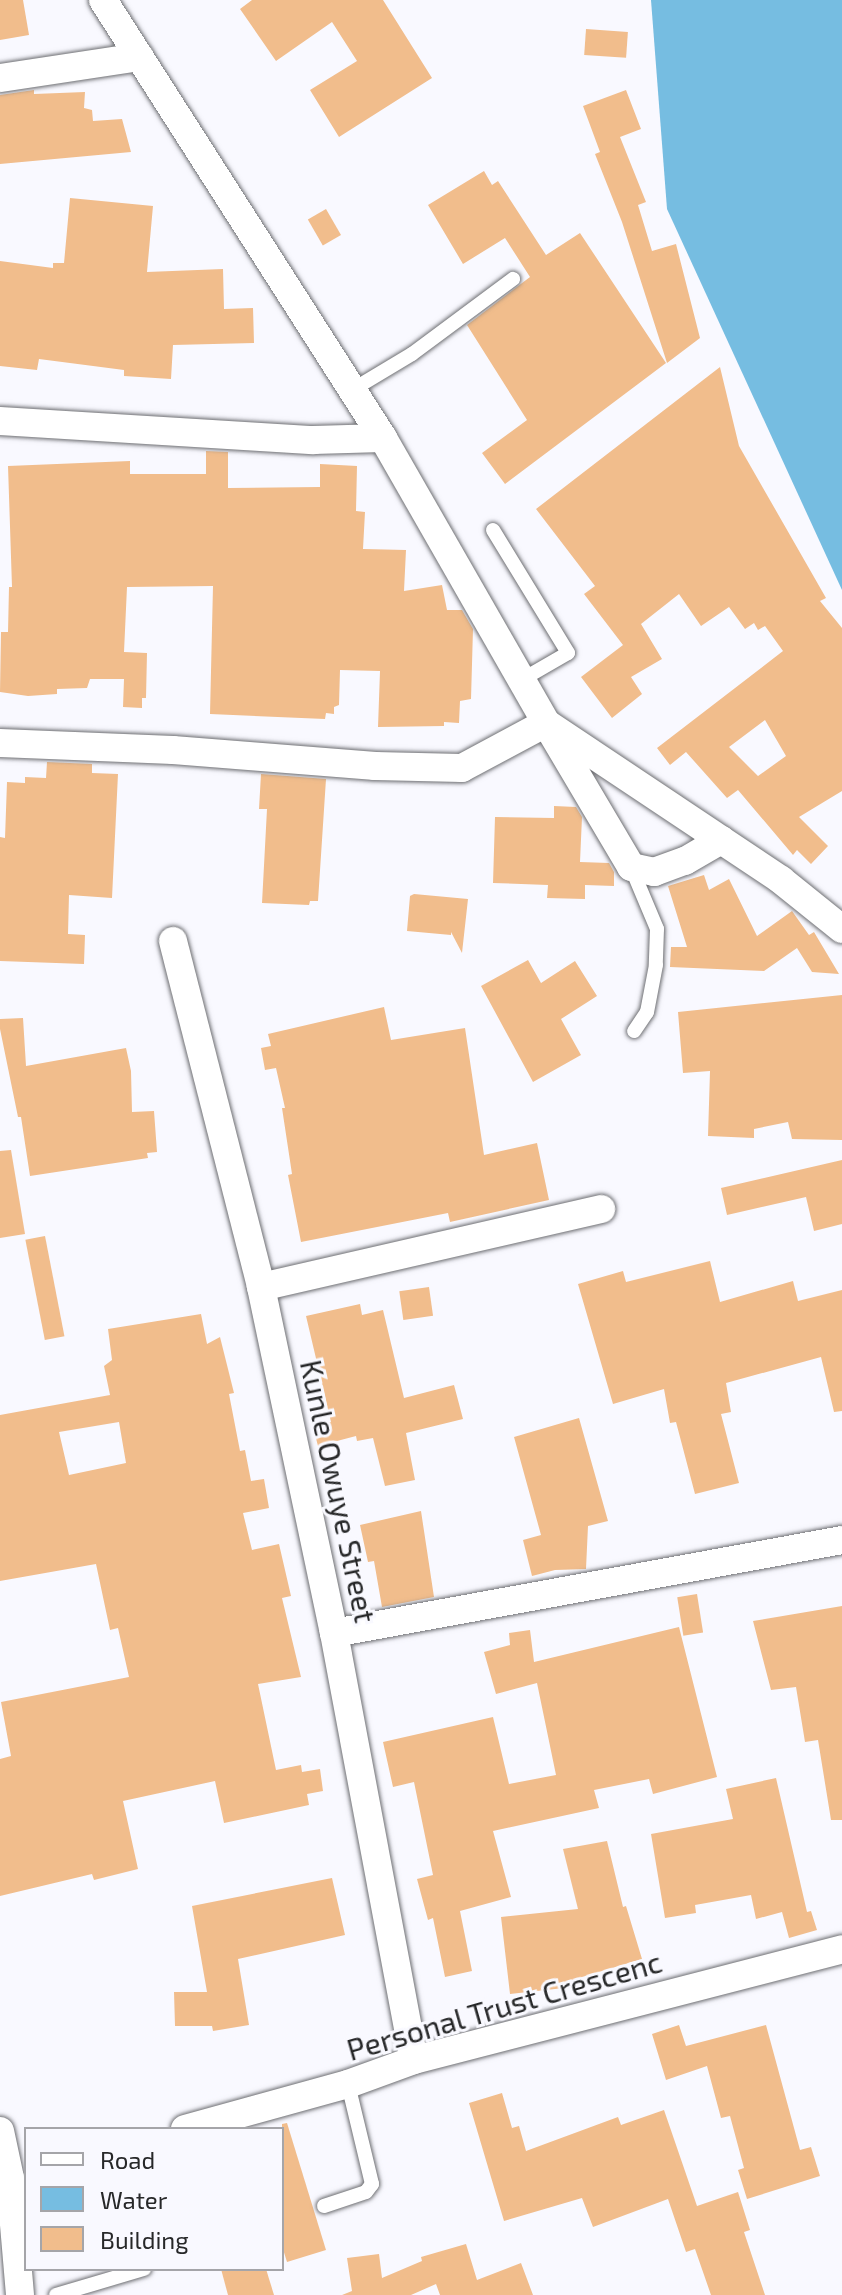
<!DOCTYPE html>
<html>
<head>
<meta charset="utf-8">
<style>
	body { margin:0 }
	#map { position:relative; width:842px; height:2295px; overflow:hidden; background:#f9f9ff; font-family:"Exo 2",sans-serif }
	div>[style] { position:absolute }
	.water>* { inset:0; background:#76bde1 }
	.building>* { inset:0; background:#f1bd8c; transform-origin:0 0 }
	.roads { filter:drop-shadow(0 0 2px #6e6f73) drop-shadow(0 0 2px #6e6f73) }
	.lane>* { height:14px; margin:-7px; padding:0 7px; transform-origin:7px; border-radius:7px; background:#fff }
	.street>* { height:28px; margin:-14px; padding:0 14px; transform-origin:14px; border-radius:14px; background:#fff }
	span { translate:-50% -50%; white-space:nowrap; text-align:center; line-height:1.15; -webkit-text-stroke:6px #f9f9ff; paint-order:stroke }
	.street-label { font-size:30px; color:#272829 }
	.legend { position:absolute; left:24px; top:2127px; width:260px; height:144px; box-sizing:border-box; background:#f9f9ff; border:2px solid #a5a5a9; margin:0; padding:10px 14px; list-style:none; font-size:24px; color:#272829 }
	.legend li { display:flex; align-items:center; gap:16px; height:40px }
	.legend b { width:40px; border:2px solid #a5a5a9 }
</style>
</head>
<body>
<div id="map">
	<div class="water">
		<div style="clip-path:polygon(651px 0,842px 0,842px 590px,667px 209px)"></div>
	</div>
	<div class="building">
		<div style="clip-path:polygon(0 0,23px 0,29px 35px,0 40px)"></div>
		<div style="clip-path:polygon(252px 0,383px 0,432px 78px,339px 137px,310px 90px,357px 61px,332px 22px,276px 61px,240px 9px)"></div>
		<div style="left:586px;top:29px;width:42px;height:26px;rotate:4deg"></div>
		<div style="clip-path:polygon(34px 90px,34px 94px,85px 92px,84px 108px,92px 110px,93px 121px,122px 119px,131px 152px,0 164px,0 95px)"></div>
		<div style="clip-path:polygon(626px 90px,641px 129px,620px 137px,646px 202px,638px 205px,652px 251px,676px 244px,700px 338px,667px 363px,622px 222px,595px 154px,600px 152px,583px 106px)"></div>
		<div style="clip-path:polygon(484px 171px,492px 185px,498px 181px,546px 255px,580px 233px,666px 363px,505px 484px,482px 453px,527px 420px,467px 325px,530px 277px,505px 238px,463px 264px,428px 205px)"></div>
		<div style="clip-path:polygon(70px 198px,153px 206px,147px 272px,223px 269px,224px 309px,253px 308px,254px 343px,173px 345px,171px 379px,124px 376px,124px 370px,39px 359px,37px 370px,0 366px,0 261px,53px 268px,53px 263px,64px 263px)"></div>
		<div style="left:326px;top:209px;width:30px;height:21px;rotate:60deg"></div>
		<div style="clip-path:polygon(evenodd,720px 367px,739px 446px,826px 598px,820px 601px,842px 628px,842px 791px,799px 817px,828px 846px,811px 864px,797px 850px,793px 855px,738px 790px,727px 798px,686px 752px,670px 765px,657px 748px,783px 651px,765px 626px,758px 630px,754px 623px,745px 629px,729px 607px,701px 626px,679px 594px,641px 624px,662px 659px,631px 677px,642px 694px,612px 718px,581px 677px,623px 645px,584px 594px,595px 586px,536px 509px,720px 367px,765px 720px,786px 756px,758px 776px,729px 747px,765px 720px)"></div>
		<div style="clip-path:polygon(206px 451px,228px 452px,228px 488px,320px 487px,320px 464px,357px 466px,356px 511px,365px 512px,363px 549px,406px 550px,404px 591px,442px 585px,447px 610px,462px 610px,473px 629px,471px 699px,460px 701px,459px 723px,444px 722px,444px 726px,378px 727px,380px 671px,340px 670px,339px 705px,334px 707px,334px 714px,326px 713px,325px 719px,210px 714px,213px 586px,127px 587px,124px 652px,147px 653px,146px 698px,142px 698px,142px 708px,123px 707px,124px 679px,90px 679px,87px 688px,57px 689px,57px 694px,28px 696px,0 692px,1px 632px,8px 632px,9px 587px,12px 587px,8px 466px,130px 461px,130px 474px,206px 474px)"></div>
		<div style="clip-path:polygon(47px 762px,92px 764px,92px 773px,118px 774px,112px 898px,69px 895px,68px 934px,85px 935px,84px 964px,0 961px,0 837px,5px 838px,7px 782px,25px 783px,25px 777px,46px 778px)"></div>
		<div style="clip-path:polygon(261px 774px,326px 779px,318px 901px,310px 901px,309px 905px,262px 903px,267px 809px,259px 809px)"></div>
		<div style="clip-path:polygon(554px 806px,576px 807px,582px 817px,580px 862px,609px 863px,614px 872px,614px 886px,585px 885px,585px 899px,547px 898px,548px 885px,493px 883px,495px 817px,554px 818px)"></div>
		<div style="clip-path:polygon(704px 875px,709px 890px,729px 879px,757px 936px,792px 911px,809px 935px,814px 932px,839px 974px,812px 972px,797px 948px,764px 971px,670px 967px,671px 947px,687px 947px,668px 886px)"></div>
		<div style="clip-path:polygon(414px 894px,468px 899px,462px 953px,451px 932px,451px 935px,407px 931px,410px 896px)"></div>
		<div style="clip-path:polygon(528px 960px,541px 983px,575px 961px,597px 996px,561px 1019px,581px 1055px,533px 1082px,481px 986px)"></div>
		<div style="clip-path:polygon(842px 995px,842px 1140px,792px 1139px,788px 1122px,754px 1129px,754px 1138px,708px 1136px,710px 1071px,683px 1073px,678px 1012px)"></div>
		<div style="clip-path:polygon(384px 1007px,391px 1040px,465px 1028px,484px 1155px,537px 1143px,549px 1200px,450px 1222px,448px 1213px,301px 1242px,288px 1175px,292px 1174px,282px 1108px,285px 1108px,276px 1068px,265px 1070px,261px 1048px,271px 1046px,268px 1034px)"></div>
		<div style="clip-path:polygon(23px 1018px,26px 1066px,126px 1048px,131px 1071px,132px 1112px,154px 1111px,157px 1152px,147px 1153px,148px 1158px,30px 1176px,21px 1117px,18px 1117px,0 1029px,0 1019px)"></div>
		<div style="clip-path:polygon(11px 1150px,25px 1234px,0 1238px,0 1151px)"></div>
		<div style="clip-path:polygon(842px 1160px,842px 1224px,814px 1231px,806px 1197px,727px 1215px,721px 1188px)"></div>
		<div style="left:45px;top:1236px;width:102px;height:20px;rotate:79deg"></div>
		<div style="clip-path:polygon(710px 1261px,720px 1302px,793px 1281px,798px 1301px,842px 1290px,842px 1411px,834px 1412px,821px 1357px,726px 1383px,731px 1412px,721px 1414px,739px 1483px,695px 1494px,676px 1422px,670px 1423px,664px 1389px,613px 1404px,578px 1284px,623px 1271px,626px 1282px)"></div>
		<div style="left:429px;top:1287px;width:29px;height:30px;rotate:82deg"></div>
		<div style="clip-path:polygon(360px 1304px,362px 1315px,383px 1310px,404px 1398px,454px 1385px,463px 1419px,406px 1433px,415px 1480px,385px 1486px,373px 1438px,357px 1441px,356px 1436px,318px 1446px,313px 1427px,331px 1422px,306px 1316px)"></div>
		<div style="clip-path:polygon(evenodd,201px 1314px,207px 1344px,220px 1337px,234px 1393px,229px 1394px,240px 1451px,245px 1450px,251px 1481px,264px 1479px,269px 1508px,243px 1513px,252px 1550px,279px 1544px,291px 1596px,282px 1598px,301px 1677px,258px 1684px,276px 1770px,301px 1765px,302px 1772px,320px 1769px,323px 1791px,307px 1794px,309px 1805px,224px 1823px,215px 1781px,123px 1801px,138px 1869px,94px 1880px,92px 1874px,0 1896px,0 1759px,11px 1756px,1px 1702px,129px 1677px,118px 1628px,110px 1630px,96px 1564px,0 1581px,0 1415px,110px 1395px,104px 1366px,112px 1360px,108px 1329px,201px 1314px,119px 1422px,126px 1463px,69px 1475px,59px 1432px,119px 1422px)"></div>
		<div style="clip-path:polygon(579px 1418px,608px 1521px,588px 1526px,586px 1569px,555px 1570px,532px 1576px,523px 1540px,541px 1535px,514px 1437px)"></div>
		<div style="clip-path:polygon(421px 1511px,434px 1597px,382px 1607px,374px 1561px,368px 1562px,360px 1525px)"></div>
		<div style="left:697px;top:1594px;width:39px;height:20px;rotate:81deg"></div>
		<div style="clip-path:polygon(842px 1606px,842px 1820px,831px 1820px,818px 1740px,805px 1742px,796px 1687px,771px 1690px,753px 1621px)"></div>
		<div style="clip-path:polygon(679px 1627px,717px 1777px,653px 1794px,649px 1779px,594px 1790px,599px 1808px,493px 1831px,511px 1897px,460px 1911px,472px 1971px,445px 1977px,433px 1918px,428px 1920px,417px 1879px,433px 1875px,414px 1782px,393px 1787px,383px 1742px,493px 1717px,509px 1784px,556px 1775px,537px 1683px,496px 1694px,484px 1652px,510px 1645px,509px 1633px,530px 1630px,534px 1662px)"></div>
		<div style="clip-path:polygon(776px 1778px,807px 1912px,811px 1911px,817px 1930px,789px 1938px,782px 1912px,756px 1919px,751px 1895px,695px 1905px,696px 1913px,665px 1918px,651px 1834px,733px 1819px,726px 1789px)"></div>
		<div style="clip-path:polygon(607px 1841px,623px 1907px,626px 1906px,642px 1959px,572px 1980px,573px 1987px,510px 1994px,501px 1917px,578px 1909px,563px 1849px)"></div>
		<div style="clip-path:polygon(332px 1878px,345px 1935px,238px 1959px,249px 2025px,213px 2031px,212px 2026px,175px 2026px,174px 1992px,207px 1992px,192px 1906px)"></div>
		<div style="clip-path:polygon(679px 2025px,686px 2046px,766px 2025px,800px 2150px,811px 2147px,820px 2176px,747px 2199px,738px 2170px,744px 2168px,730px 2116px,721px 2118px,707px 2066px,666px 2080px,652px 2034px)"></div>
		<div style="clip-path:polygon(502px 2093px,512px 2128px,519px 2126px,526px 2151px,618px 2117px,621px 2125px,664px 2110px,697px 2206px,738px 2192px,750px 2230px,744px 2232px,765px 2295px,711px 2295px,695px 2249px,686px 2252px,668px 2199px,593px 2227px,582px 2198px,504px 2221px,469px 2103px)"></div>
		<div style="clip-path:polygon(287px 2123px,326px 2250px,287px 2262px,282px 2246px,282px 2124px)"></div>
		<div style="clip-path:polygon(466px 2244px,477px 2280px,521px 2263px,533px 2295px,440px 2295px,436px 2284px,411px 2295px,342px 2295px,352px 2291px,347px 2258px,379px 2254px,382px 2278px,422px 2261px,421px 2257px)"></div>
		<div style="clip-path:polygon(221px 2269px,266px 2269px,274px 2295px,228px 2295px)"></div>
	</div>
	<div class="roads">
		<div class="lane">
			<div style="left:352px;top:390px;width:70px;rotate:-31deg"></div>
			<div style="left:412px;top:354px;width:126px;rotate:-36.6deg"></div>
			<div style="left:493px;top:530px;width:144px;rotate:58.6deg"></div>
			<div style="left:568px;top:653px;width:52px;rotate:150deg"></div>
			<div style="left:631px;top:867px;width:67px;rotate:67.2deg"></div>
			<div style="left:657px;top:929px;width:36px;rotate:92deg"></div>
			<div style="left:656px;top:965px;width:48px;rotate:100.8deg"></div>
			<div style="left:647px;top:1012px;width:23px;rotate:124deg"></div>
			<div style="left:324px;top:2206px;width:44px;rotate:-18.4deg"></div>
			<div style="left:366px;top:2192px;width:10px;rotate:-53deg"></div>
			<div style="left:372px;top:2184px;width:103px;rotate:-103.5deg"></div>
			<div style="left:56px;top:2295px;width:92px;rotate:-16.5deg"></div>
		</div>
		<div class="street">
			<div style="left:103px;top:0;width:520px;rotate:57.41deg"></div>
			<div style="left:383px;top:438px;width:328px;rotate:60.2deg"></div>
			<div style="left:546px;top:723px;width:283px;rotate:33.7deg"></div>
			<div style="left:781px;top:880px;width:78px;rotate:38.8deg"></div>
			<div style="left:0;top:78px;width:141px;rotate:-8.6deg"></div>
			<div style="left:0;top:421px;width:314px;rotate:3.5deg"></div>
			<div style="left:313px;top:440px;width:70px;rotate:-1.6deg"></div>
			<div style="left:0;top:743px;width:173px;rotate:2.3deg"></div>
			<div style="left:173px;top:750px;width:203px;rotate:4.5deg"></div>
			<div style="left:375px;top:766px;width:87px;rotate:1.3deg"></div>
			<div style="left:462px;top:768px;width:95px;rotate:-28.2deg"></div>
			<div style="left:546px;top:723px;width:167px;rotate:59.4deg"></div>
			<div style="left:631px;top:867px;width:24px;rotate:12deg"></div>
			<div style="left:654px;top:872px;width:33px;rotate:-20deg"></div>
			<div style="left:685px;top:861px;width:42px;rotate:-30.3deg"></div>
			<div style="left:173px;top:941px;width:357px;rotate:75.7deg"></div>
			<div style="left:261px;top:1287px;width:354px;rotate:78.1deg"></div>
			<div style="left:334px;top:1633px;width:434px;rotate:79.4deg"></div>
			<div style="left:261px;top:1287px;width:349px;rotate:-12.9deg"></div>
			<div style="left:334px;top:1633px;width:516px;rotate:-10.37deg"></div>
			<div style="left:185px;top:2129px;width:169px;rotate:-15.4deg"></div>
			<div style="left:348px;top:2084px;width:70px;rotate:-20deg"></div>
			<div style="left:414px;top:2060px;width:442px;rotate:-14.5deg"></div>
			<div style="left:0;top:2131px;width:48px;rotate:78deg"></div>
			<div style="left:10px;top:2178px;width:117px;rotate:85.1deg"></div>
		</div>
	</div>
	<div class="street-label">
		<span style="left:339px;top:1491px;rotate:78deg">Kunle Owuye Street</span>
		<span style="left:504px;top:2005px;rotate:-16deg">Personal Trust Crescenc</span>
	</div>
	<ul class="legend">
	<li><b style="height:10px;background:#fff"></b>Road</li>
	<li><b style="height:22px;background:#76bde1"></b>Water</li>
	<li><b style="height:22px;background:#f1bd8c"></b>Building</li>
	</ul>
</div>
</body>
</html>
